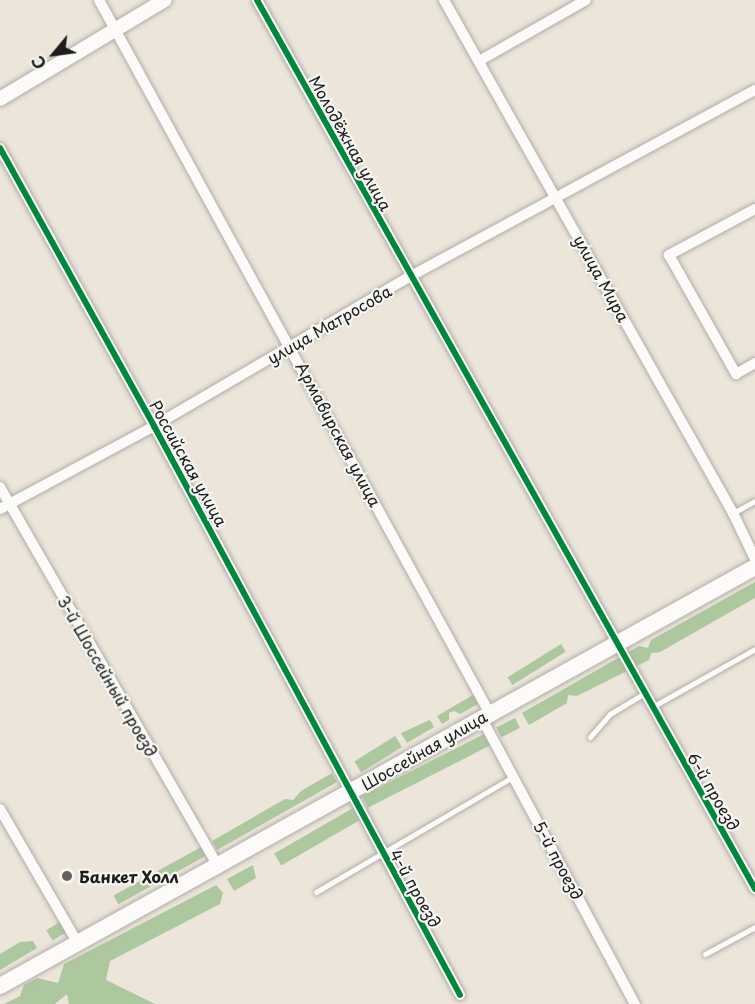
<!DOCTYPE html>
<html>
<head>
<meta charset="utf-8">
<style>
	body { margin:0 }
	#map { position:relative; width:755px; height:1004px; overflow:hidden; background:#ebe5da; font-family:"Playpen Sans",sans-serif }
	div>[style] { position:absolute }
	.forest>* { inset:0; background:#adc89e; transform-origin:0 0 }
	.roads { filter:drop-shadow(0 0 2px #b1ada7) drop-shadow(0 0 2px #b1ada7) }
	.service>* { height:5px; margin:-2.5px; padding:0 2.5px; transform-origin:2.5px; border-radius:2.5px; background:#fcfbf9 }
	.minor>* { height:10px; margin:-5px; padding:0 5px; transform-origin:5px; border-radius:5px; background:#fcfbf9 }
	.tertiary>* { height:14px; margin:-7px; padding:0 7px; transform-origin:7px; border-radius:7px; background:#fcfbf9 }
	.primary>* { height:16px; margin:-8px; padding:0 8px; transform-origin:8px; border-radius:8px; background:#fcfbf9 }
	.cycleway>* { height:6px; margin:-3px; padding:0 3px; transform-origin:3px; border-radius:3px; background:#00873e }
	.dots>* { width:16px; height:16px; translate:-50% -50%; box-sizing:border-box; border:3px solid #f6f6f2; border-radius:50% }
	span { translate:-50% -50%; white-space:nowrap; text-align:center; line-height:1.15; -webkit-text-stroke:4.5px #f6f6f2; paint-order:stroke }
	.street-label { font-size:16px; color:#1c1c1c }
	.poi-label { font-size:16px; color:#1c1c1c; font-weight:700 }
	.left { translate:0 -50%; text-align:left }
	.north { position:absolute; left:24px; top:24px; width:60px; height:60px; -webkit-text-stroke:4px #f6f6f2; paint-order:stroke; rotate:241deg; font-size:16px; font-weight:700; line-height:24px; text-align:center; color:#1c1c1c }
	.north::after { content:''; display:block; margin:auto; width:21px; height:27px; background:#1c1c1c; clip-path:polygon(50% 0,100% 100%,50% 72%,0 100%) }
</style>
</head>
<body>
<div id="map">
	<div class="forest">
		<div style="clip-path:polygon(755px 582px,755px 598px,660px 652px,651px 653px,649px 660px,577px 696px,568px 695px,567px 703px,529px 725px,522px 713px,639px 646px,648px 648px,651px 640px)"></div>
		<div style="left:561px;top:644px;width:9px;height:63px;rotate:58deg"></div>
		<div style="clip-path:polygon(473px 695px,478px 704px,460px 714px,454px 711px,449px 713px,449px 720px,442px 724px,437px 716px)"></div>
		<div style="left:515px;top:718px;width:11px;height:21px;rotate:63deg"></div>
		<div style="clip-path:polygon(430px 720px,434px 727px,407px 743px,401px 733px)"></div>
		<div style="left:484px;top:734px;width:13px;height:137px;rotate:63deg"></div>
		<div style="left:395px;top:736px;width:13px;height:48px;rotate:58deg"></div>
		<div style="clip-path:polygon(332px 773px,337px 782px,217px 850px,212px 841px,285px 799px,293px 800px,301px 791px)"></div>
		<div style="left:353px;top:808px;width:14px;height:91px;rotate:60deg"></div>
		<div style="left:201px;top:847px;width:10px;height:100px;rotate:61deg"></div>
		<div style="clip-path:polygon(253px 865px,256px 878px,234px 891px,227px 879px)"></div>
		<div style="clip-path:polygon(216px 885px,223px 893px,220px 904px,110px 961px,106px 980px,155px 1004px,69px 1004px,67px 994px,55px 1004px,4px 1004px,20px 996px,24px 985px,37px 978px,58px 983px,64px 964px)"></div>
		<div style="left:60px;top:922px;width:12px;height:16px;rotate:59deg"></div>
		<div style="clip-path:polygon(33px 941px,37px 948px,0 970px,0 954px,20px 942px)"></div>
	</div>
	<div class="roads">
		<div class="service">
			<div style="left:733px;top:513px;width:25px;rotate:-29deg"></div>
			<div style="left:652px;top:707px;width:118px;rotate:-29.4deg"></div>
			<div style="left:590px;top:737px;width:30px;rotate:-49deg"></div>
			<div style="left:610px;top:714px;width:39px;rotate:-31deg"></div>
			<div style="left:316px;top:892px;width:228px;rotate:-30.3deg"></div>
			<div style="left:705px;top:954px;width:57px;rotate:-28.4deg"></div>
		</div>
		<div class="minor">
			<div style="left:99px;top:0;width:812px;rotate:61.29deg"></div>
			<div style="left:257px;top:0;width:1019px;rotate:60.74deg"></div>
			<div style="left:444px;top:0;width:589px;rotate:60.61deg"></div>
			<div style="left:733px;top:513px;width:51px;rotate:64.4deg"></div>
			<div style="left:479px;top:61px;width:123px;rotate:-29.7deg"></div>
			<div style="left:0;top:148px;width:318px;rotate:61deg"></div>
			<div style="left:154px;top:426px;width:646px;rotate:61.73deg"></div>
			<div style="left:755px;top:209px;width:98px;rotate:151.9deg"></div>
			<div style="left:669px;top:255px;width:137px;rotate:60.6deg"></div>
			<div style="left:736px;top:374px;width:22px;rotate:-30deg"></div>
			<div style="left:0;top:487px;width:436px;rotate:60.1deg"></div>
			<div style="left:0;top:509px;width:175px;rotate:-28.3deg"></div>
			<div style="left:154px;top:426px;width:295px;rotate:-30.3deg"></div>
			<div style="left:409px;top:277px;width:393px;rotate:-28.4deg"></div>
			<div style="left:481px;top:717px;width:326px;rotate:61.8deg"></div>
			<div style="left:0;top:809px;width:154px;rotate:59.9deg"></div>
		</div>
		<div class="tertiary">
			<div style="left:0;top:99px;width:192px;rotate:-31deg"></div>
		</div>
		<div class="primary">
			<div style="left:0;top:986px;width:863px;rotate:-29.03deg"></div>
		</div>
	</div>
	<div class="cycleway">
		<div style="left:257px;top:0;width:1019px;rotate:60.74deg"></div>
		<div style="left:0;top:148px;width:318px;rotate:61deg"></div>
		<div style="left:154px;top:426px;width:646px;rotate:61.73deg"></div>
	</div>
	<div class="dots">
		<div style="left:67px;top:876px;background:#64625e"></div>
	</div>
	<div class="street-label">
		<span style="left:351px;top:143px;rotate:61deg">Молодёжная улица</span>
		<span style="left:602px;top:278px;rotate:61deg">улица Мира</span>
		<span style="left:329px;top:324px;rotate:-30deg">улица Матросова</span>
		<span style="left:339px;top:434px;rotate:62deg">Армавирская улица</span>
		<span style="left:189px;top:463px;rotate:61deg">Российская улица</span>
		<span style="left:108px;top:676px;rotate:60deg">3-й Шоссейный проезд</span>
		<span style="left:424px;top:750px;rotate:-30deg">Шоссейная улица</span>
		<span style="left:714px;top:791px;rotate:60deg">6-й проезд</span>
		<span style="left:559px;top:860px;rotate:62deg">5-й проезд</span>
		<span style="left:416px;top:888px;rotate:61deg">4-й проезд</span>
	</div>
	<div class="poi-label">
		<span class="left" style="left:79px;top:876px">Банкет Холл</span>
	</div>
	<div class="north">С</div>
</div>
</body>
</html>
